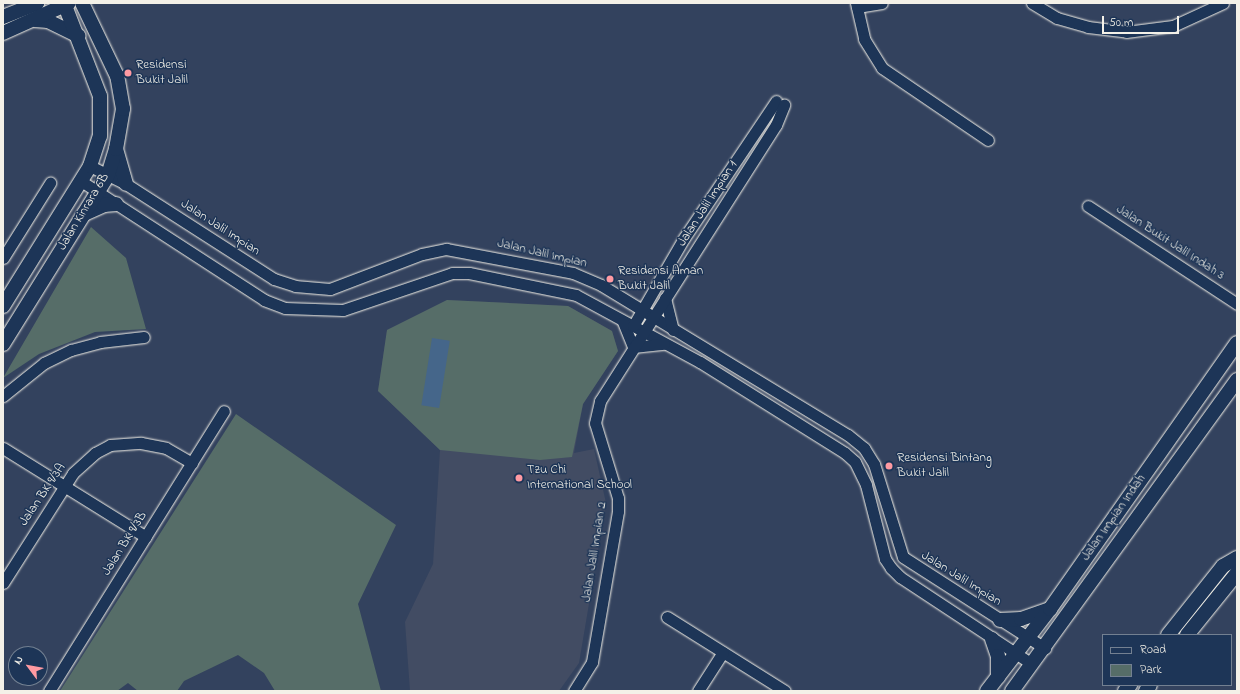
<!DOCTYPE html>
<html>
<head>
<meta charset="utf-8">
<style>
	body { margin:0 }
	#map { position:relative; width:1240px; height:694px; overflow:hidden; background:#33425e; font-family:"Indie Flower",sans-serif }
	div>[style] { position:absolute }
	.built>* { inset:0; background:#424c63 }
	.green>* { inset:0; background:#566d68 }
	.water>* { inset:0; background:#45668a; transform-origin:0 0 }
	.roads { filter:drop-shadow(0 0 1px #f4f1e8) drop-shadow(0 0 1px #f4f1e8) }
	.minor>* { height:11px; margin:-5.5px; padding:0 5.5px; transform-origin:5.5px; border-radius:5.5px; background:#1d3557 }
	.tertiary>* { height:14px; margin:-7px; padding:0 7px; transform-origin:7px; border-radius:7px; background:#1d3557 }
	.dots>* { width:11px; height:11px; translate:-50% -50%; box-sizing:border-box; border:2px solid #1d3557; border-radius:50% }
	span { translate:-50% -50%; white-space:nowrap; text-align:center; line-height:1.15; -webkit-text-stroke:3px #1d3557; paint-order:stroke }
	.poi-label { font-size:13px; color:#f4f1e8 }
	.left { translate:0 -50%; text-align:left }
	.street-label { font-size:13px; color:#f4f1e8 }
	.frame { position:absolute; inset:0; border:4px solid #f4f1e8; pointer-events:none }
	.legend { position:absolute; left:1102px; top:634px; width:130px; height:52px; box-sizing:border-box; background:#1d3557; border:1px solid #738091; margin:0; padding:5px 7px; list-style:none; font-size:12px; color:#f4f1e8 }
	.legend li { display:flex; align-items:center; gap:8px; height:20px }
	.legend b { width:20px; border:1px solid #738091 }
	.north { position:absolute; left:8px; top:646px; width:40px; height:40px; box-sizing:border-box; background:#1d3557; border:1px solid #738091; border-radius:50%; rotate:302deg; font-size:11px; font-weight:700; line-height:16px; text-align:center; color:#f4f1e8 }
	.north::after { content:''; display:block; margin:auto; width:14px; height:18px; background:#ff9aa2; clip-path:polygon(50% 0,100% 100%,50% 72%,0 100%) }
	.scale { position:absolute; left:1102px; top:16px; width:77px; height:18px; box-sizing:border-box; border:2px solid #f4f1e8; border-top:0; padding-left:5px; font-size:12px; line-height:14px; white-space:nowrap; color:#f4f1e8; -webkit-text-stroke:3px #1d3557; paint-order:stroke }
</style>
</head>
<body>
<div id="map">
	<div class="built">
		<div style="clip-path:polygon(447px 300px,568px 306px,612px 331px,618px 351px,583px 404px,574px 453px,594px 449px,606px 503px,579px 663px,559px 691px,410px 691px,405px 622px,433px 564px,440px 450px,378px 391px,387px 330px)"></div>
	</div>
	<div class="green">
		<div style="clip-path:polygon(91px 227px,126px 258px,146px 329px,95px 332px,39px 354px,3px 378px)"></div>
		<div style="clip-path:polygon(447px 300px,568px 306px,612px 331px,618px 351px,583px 404px,572px 457px,540px 460px,440px 450px,378px 391px,387px 330px)"></div>
		<div style="clip-path:polygon(236px 414px,396px 525px,358px 604px,381px 691px,275px 691px,264px 673px,238px 655px,184px 681px,177px 691px,138px 691px,128px 683px,117px 691px,60px 691px)"></div>
	</div>
	<div class="water">
		<div style="left:432px;top:338px;width:18px;height:68px;rotate:9deg"></div>
	</div>
	<div class="roads">
		<div class="minor">
			<div style="left:856px;top:3px;width:37px;rotate:77deg"></div>
			<div style="left:864px;top:39px;width:34px;rotate:58deg"></div>
			<div style="left:882px;top:68px;width:128px;rotate:34.2deg"></div>
			<div style="left:1032px;top:3px;width:29px;rotate:31deg"></div>
			<div style="left:1057px;top:18px;width:32px;rotate:16deg"></div>
			<div style="left:1088px;top:27px;width:38px;rotate:7deg"></div>
			<div style="left:1126px;top:32px;width:47px;rotate:-7.3deg"></div>
			<div style="left:1173px;top:26px;width:55px;rotate:-24.7deg"></div>
			<div style="left:857px;top:7px;width:25px;rotate:-9deg"></div>
			<div style="left:90px;top:166px;width:40px;rotate:26.6deg"></div>
			<div style="left:126px;top:184px;width:176px;rotate:32.7deg"></div>
			<div style="left:274px;top:279px;width:22px;rotate:18deg"></div>
			<div style="left:295px;top:286px;width:35px;rotate:5deg"></div>
			<div style="left:330px;top:289px;width:98px;rotate:-20.8deg"></div>
			<div style="left:422px;top:254px;width:25px;rotate:-12deg"></div>
			<div style="left:446px;top:249px;width:129px;rotate:10.7deg"></div>
			<div style="left:573px;top:273px;width:30px;rotate:23deg"></div>
			<div style="left:601px;top:285px;width:289px;rotate:31.3deg"></div>
			<div style="left:848px;top:435px;width:21px;rotate:39deg"></div>
			<div style="left:864px;top:448px;width:19px;rotate:58deg"></div>
			<div style="left:874px;top:464px;width:97px;rotate:72.7deg"></div>
			<div style="left:903px;top:557px;width:169px;rotate:32.7deg"></div>
			<div style="left:81px;top:181px;width:218px;rotate:33deg"></div>
			<div style="left:264px;top:300px;width:22px;rotate:21deg"></div>
			<div style="left:285px;top:308px;width:58px;rotate:2deg"></div>
			<div style="left:343px;top:310px;width:115px;rotate:-18.7deg"></div>
			<div style="left:452px;top:273px;width:17px"></div>
			<div style="left:469px;top:273px;width:109px;rotate:11.6deg"></div>
			<div style="left:576px;top:295px;width:141px;rotate:28.4deg"></div>
			<div style="left:700px;top:362px;width:171px;rotate:32.1deg"></div>
			<div style="left:845px;top:453px;width:13px;rotate:42deg"></div>
			<div style="left:855px;top:462px;width:25px;rotate:64deg"></div>
			<div style="left:866px;top:485px;width:76px;rotate:75.6deg"></div>
			<div style="left:885px;top:559px;width:11px;rotate:56deg"></div>
			<div style="left:891px;top:568px;width:13px;rotate:45deg"></div>
			<div style="left:900px;top:577px;width:158px;rotate:33.4deg"></div>
			<div style="left:1088px;top:206px;width:178px;rotate:33.3deg"></div>
			<div style="left:3px;top:258px;width:89px;rotate:-57.9deg"></div>
			<div style="left:665px;top:298px;width:33px;rotate:76deg"></div>
			<div style="left:623px;top:322px;width:27px;rotate:68deg"></div>
			<div style="left:633px;top:347px;width:31px;rotate:-6deg"></div>
			<div style="left:633px;top:326px;width:102px;rotate:-59.9deg"></div>
			<div style="left:684px;top:238px;width:165px;rotate:-56.1deg"></div>
			<div style="left:3px;top:396px;width:53px;rotate:-38.8deg"></div>
			<div style="left:44px;top:363px;width:30px;rotate:-26deg"></div>
			<div style="left:71px;top:350px;width:30px;rotate:-15deg"></div>
			<div style="left:100px;top:342px;width:44px;rotate:-6.5deg"></div>
			<div style="left:3px;top:448px;width:168px;rotate:31.9deg"></div>
			<div style="left:3px;top:583px;width:130px;rotate:-57.5deg"></div>
			<div style="left:73px;top:473px;width:30px;rotate:-42deg"></div>
			<div style="left:95px;top:453px;width:17px;rotate:-28deg"></div>
			<div style="left:110px;top:445px;width:31px;rotate:-4deg"></div>
			<div style="left:141px;top:443px;width:25px;rotate:11deg"></div>
			<div style="left:166px;top:448px;width:30px;rotate:30deg"></div>
			<div style="left:667px;top:617px;width:139px;rotate:32.1deg"></div>
			<div style="left:49px;top:691px;width:330px;rotate:-58deg"></div>
			<div style="left:574px;top:691px;width:34px;rotate:-58deg"></div>
			<div style="left:592px;top:662px;width:153px;rotate:-80.2deg"></div>
			<div style="left:618px;top:511px;width:13px;rotate:-90deg"></div>
			<div style="left:618px;top:498px;width:78px;rotate:-107deg"></div>
			<div style="left:595px;top:423px;width:23px;rotate:-77deg"></div>
			<div style="left:600px;top:401px;width:327px;rotate:-57.5deg"></div>
			<div style="left:776px;top:125px;width:22px;rotate:-68deg"></div>
			<div style="left:698px;top:691px;width:46px;rotate:-57.3deg"></div>
		</div>
		<div class="tertiary">
			<div style="left:3px;top:17px;width:37px;rotate:-22deg"></div>
			<div style="left:35px;top:20px;width:13px;rotate:4deg"></div>
			<div style="left:48px;top:21px;width:34px;rotate:26deg"></div>
			<div style="left:3px;top:33px;width:72px;rotate:-24.4deg"></div>
			<div style="left:116px;top:149px;width:36px;rotate:74deg"></div>
			<div style="left:84px;top:214px;width:22px;rotate:-24deg"></div>
			<div style="left:104px;top:205px;width:12px;rotate:-5deg"></div>
			<div style="left:3px;top:306px;width:165px;rotate:-58.1deg"></div>
			<div style="left:90px;top:166px;width:32px;rotate:-72deg"></div>
			<div style="left:100px;top:136px;width:40px;rotate:-90deg"></div>
			<div style="left:100px;top:96px;width:100px;rotate:-111.2deg"></div>
			<div style="left:3px;top:344px;width:199px;rotate:-58.1deg"></div>
			<div style="left:108px;top:175px;width:27px;rotate:-73deg"></div>
			<div style="left:116px;top:149px;width:41px;rotate:-80.1deg"></div>
			<div style="left:123px;top:109px;width:34px;rotate:-100deg"></div>
			<div style="left:117px;top:76px;width:81px;rotate:-115.6deg"></div>
			<div style="left:1000px;top:620px;width:21px;rotate:-3deg"></div>
			<div style="left:1021px;top:619px;width:31px;rotate:-19deg"></div>
			<div style="left:1168px;top:635px;width:88px;rotate:-51.4deg"></div>
			<div style="left:1223px;top:566px;width:16px;rotate:-30deg"></div>
			<div style="left:1187px;top:635px;width:80px;rotate:-51.1deg"></div>
			<div style="left:992px;top:639px;width:18px;rotate:71deg"></div>
			<div style="left:998px;top:656px;width:21px;rotate:90deg"></div>
			<div style="left:987px;top:691px;width:103px;rotate:-52.5deg"></div>
			<div style="left:1050px;top:609px;width:325px;rotate:-54.9deg"></div>
			<div style="left:1012px;top:691px;width:384px;rotate:-54.1deg"></div>
			<div style="left:1125px;top:691px;width:8px;rotate:-50deg"></div>
			<div style="left:1146px;top:691px;width:7px;rotate:-56deg"></div>
		</div>
	</div>
	<div class="dots">
		<div style="left:128px;top:73px;background:#ff9aa2"></div>
		<div style="left:610px;top:279px;background:#ff9aa2"></div>
		<div style="left:889px;top:466px;background:#ff9aa2"></div>
		<div style="left:519px;top:478px;background:#ff9aa2"></div>
	</div>
	<div class="poi-label">
		<span class="left" style="left:136px;top:73px">Residensi<br>Bukit Jalil</span>
		<span class="left" style="left:618px;top:279px">Residensi Aman<br>Bukit Jalil</span>
		<span class="left" style="left:897px;top:466px">Residensi Bintang<br>Bukit Jalil</span>
		<span class="left" style="left:527px;top:478px">Tzu Chi<br>International School</span>
	</div>
	<div class="street-label">
		<span style="left:708px;top:204px;rotate:-57deg">Jalan Jalil Impian 1</span>
		<span style="left:84px;top:212px;rotate:-59deg">Jalan Kinrara 6B</span>
		<span style="left:220px;top:228px;rotate:33deg">Jalan Jalil Impian</span>
		<span style="left:1170px;top:243px;rotate:33deg">Jalan Bukit Jalil Indah 3</span>
		<span style="left:542px;top:254px;rotate:13deg">Jalan Jalil Impian</span>
		<span style="left:43px;top:495px;rotate:-56deg">Jalan BK 9/3A</span>
		<span style="left:1114px;top:518px;rotate:-55deg">Jalan Impian Indah</span>
		<span style="left:125px;top:544px;rotate:-58deg">Jalan BK 9/3B</span>
		<span style="left:595px;top:552px;rotate:-81deg">Jalan Jalil Impian 2</span>
		<span style="left:961px;top:579px;rotate:32deg">Jalan Jalil Impian</span>
	</div>
	<div class="frame"></div>
	<ul class="legend">
	<li><b style="height:5px;background:#1d3557"></b>Road</li>
	<li><b style="height:11px;background:#566d68"></b>Park</li>
	</ul>
	<div class="north">N</div>
	<div class="scale">50 m</div>
</div>
</body>
</html>
